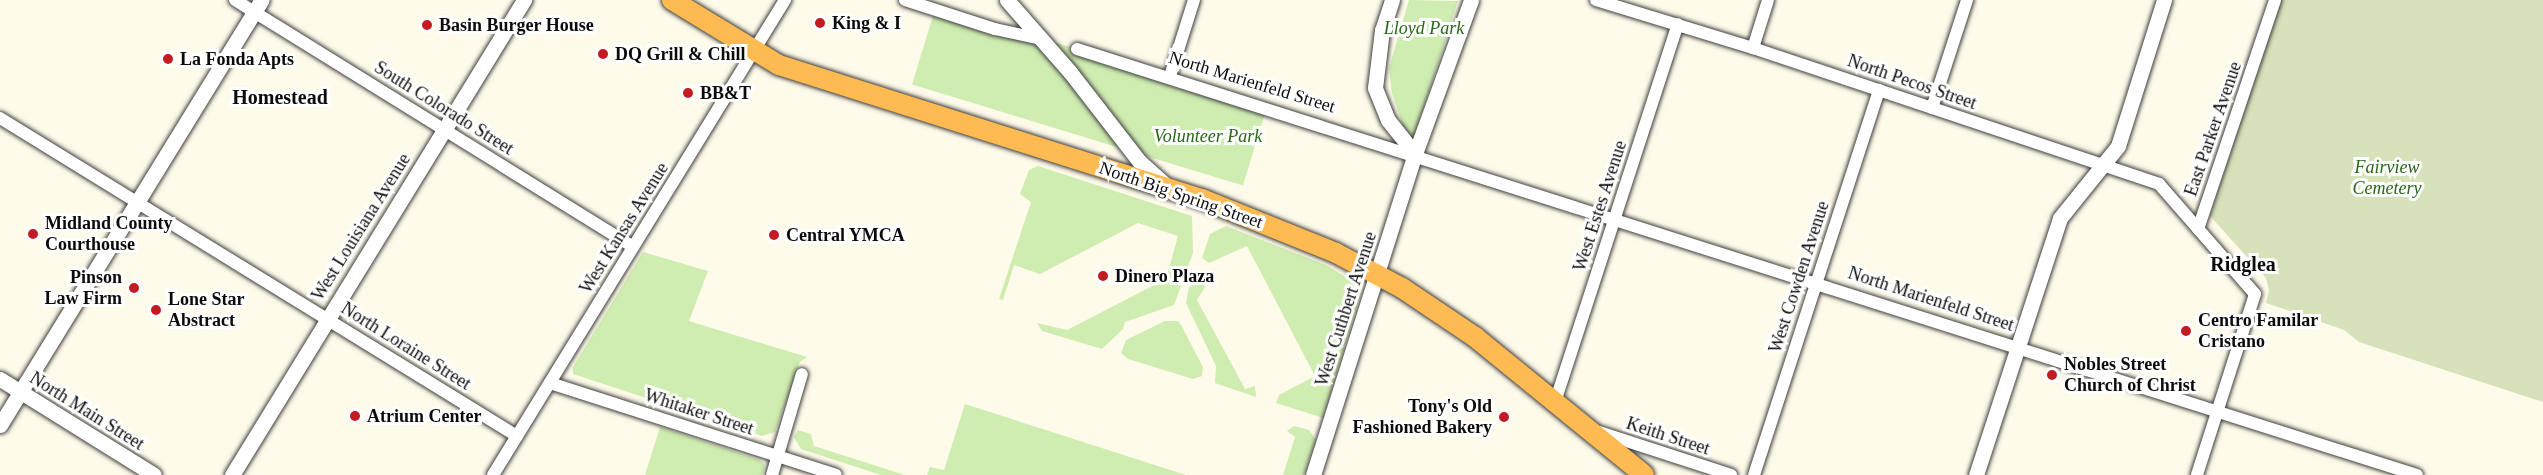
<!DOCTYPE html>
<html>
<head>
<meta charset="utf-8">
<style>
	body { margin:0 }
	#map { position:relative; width:2543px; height:475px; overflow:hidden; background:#fffbea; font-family:"Times New Roman",serif }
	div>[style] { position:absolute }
	.green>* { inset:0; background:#cfecb1; transform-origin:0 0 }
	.cemetery>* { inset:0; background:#d5e2ba }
	.roads { filter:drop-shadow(0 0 2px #3e3e3e) drop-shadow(0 0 2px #3e3e3e) }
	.minor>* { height:12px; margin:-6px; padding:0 6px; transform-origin:6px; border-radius:6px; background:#fff }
	.tertiary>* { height:15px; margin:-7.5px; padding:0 7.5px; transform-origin:7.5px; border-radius:7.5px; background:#fff }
	.trunk>* { height:20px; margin:-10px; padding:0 10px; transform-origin:10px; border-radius:10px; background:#ffba51 }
	.dots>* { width:16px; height:16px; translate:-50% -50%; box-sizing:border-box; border:3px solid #fff; border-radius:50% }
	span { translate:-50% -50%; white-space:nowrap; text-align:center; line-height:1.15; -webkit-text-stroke:6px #fff; paint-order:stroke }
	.poi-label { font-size:18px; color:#0b0b0b; font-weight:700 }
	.left { translate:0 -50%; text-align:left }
	.right { translate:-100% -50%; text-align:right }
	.park-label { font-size:18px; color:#286718; font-style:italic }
	.street-label { font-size:18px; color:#0b0b0b }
	.neighbourhood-label { font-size:20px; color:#0b0b0b; font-weight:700 }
</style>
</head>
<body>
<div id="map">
	<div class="green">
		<div style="clip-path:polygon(1409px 0,1458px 1px,1415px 135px,1405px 132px,1392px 93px,1389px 68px)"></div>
		<div style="left:936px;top:6px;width:346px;height:82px;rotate:17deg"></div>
		<div style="clip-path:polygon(1038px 166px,1192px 216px,1193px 253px,1174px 305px,1125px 322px,1123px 329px,1102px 349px,1042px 331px,1037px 323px,1067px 330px,1166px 279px,1178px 236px,1138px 223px,1040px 274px,1014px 265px,1003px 300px,999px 299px,1031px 202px,1020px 194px,1029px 170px)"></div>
		<div style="clip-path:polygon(1226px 226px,1326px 265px,1359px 285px,1361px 293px,1323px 418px,1276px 403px,1279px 395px,1315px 376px,1247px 246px,1209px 263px,1202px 258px,1210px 234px)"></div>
		<div style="clip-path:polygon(643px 252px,708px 271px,689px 321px,807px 357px,800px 362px,775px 432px,762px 436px,573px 374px,573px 367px)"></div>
		<div style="clip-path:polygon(1201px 281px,1205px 287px,1197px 300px,1245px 389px,1255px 386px,1256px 397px,1215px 383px,1216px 366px,1186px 303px,1189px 287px)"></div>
		<div style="clip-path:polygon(1165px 321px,1178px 321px,1181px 325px,1203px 367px,1202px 376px,1193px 379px,1128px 359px,1121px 353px,1126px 340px)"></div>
		<div style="clip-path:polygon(965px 404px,1186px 475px,927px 475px,930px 467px,944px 470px)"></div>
		<div style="clip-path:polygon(1294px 426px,1309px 430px,1316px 440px,1304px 475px,1283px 475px,1295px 437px,1287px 431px)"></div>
		<div style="clip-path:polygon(660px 427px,760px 460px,765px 465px,762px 475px,645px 475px)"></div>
		<div style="clip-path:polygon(798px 430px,811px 434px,814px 446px,905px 475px,881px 475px,801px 449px,794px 437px)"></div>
	</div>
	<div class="cemetery">
		<div style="clip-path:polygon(2280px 0,2543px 0,2543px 402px,2359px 342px,2344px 330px,2266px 303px,2269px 291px,2266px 278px,2210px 216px)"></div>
	</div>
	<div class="roads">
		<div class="minor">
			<div style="left:235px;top:0;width:468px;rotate:31.8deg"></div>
			<div style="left:905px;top:0;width:95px;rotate:17.9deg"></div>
			<div style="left:995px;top:29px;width:47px;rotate:12.3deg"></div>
			<div style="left:1596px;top:0;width:164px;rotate:17deg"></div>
			<div style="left:1753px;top:48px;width:428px;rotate:18.5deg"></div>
			<div style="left:2159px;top:184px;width:146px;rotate:48.9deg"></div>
			<div style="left:2255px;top:294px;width:190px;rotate:107.8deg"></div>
			<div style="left:1753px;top:48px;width:50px;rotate:-72.6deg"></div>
			<div style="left:1077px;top:49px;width:1406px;rotate:17.64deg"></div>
			<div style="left:1170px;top:76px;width:80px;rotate:-72.5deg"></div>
			<div style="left:1932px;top:108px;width:114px;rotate:-72deg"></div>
			<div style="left:0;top:118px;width:607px;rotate:31.6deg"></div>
			<div style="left:2198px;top:229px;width:242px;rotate:-71.4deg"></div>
			<div style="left:550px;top:383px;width:300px;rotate:17.8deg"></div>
			<div style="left:1556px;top:399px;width:394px;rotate:-72deg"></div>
			<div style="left:1599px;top:432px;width:139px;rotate:18deg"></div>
			<div style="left:493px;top:475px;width:558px;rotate:-58.42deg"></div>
			<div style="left:772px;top:475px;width:105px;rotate:-73.5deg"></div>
			<div style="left:1754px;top:475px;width:405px;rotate:-72deg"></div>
		</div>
		<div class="tertiary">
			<div style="left:1007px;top:0;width:96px;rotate:48.8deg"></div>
			<div style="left:1070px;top:72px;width:113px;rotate:52.2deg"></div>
			<div style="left:1139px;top:161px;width:36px;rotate:42deg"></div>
			<div style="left:1392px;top:0;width:32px;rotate:108deg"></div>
			<div style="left:1382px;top:30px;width:58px;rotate:96.9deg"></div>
			<div style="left:1375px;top:88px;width:35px;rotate:68deg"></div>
			<div style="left:1388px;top:120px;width:43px;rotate:51.5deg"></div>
			<div style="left:0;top:379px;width:181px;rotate:31.9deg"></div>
			<div style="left:0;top:425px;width:499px;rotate:-58.4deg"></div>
			<div style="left:232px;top:475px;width:558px;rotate:-58.42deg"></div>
			<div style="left:1313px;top:475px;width:337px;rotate:-72.4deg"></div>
			<div style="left:1415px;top:154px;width:164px;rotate:-70deg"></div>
			<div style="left:1976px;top:475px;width:270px;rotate:-71.9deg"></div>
			<div style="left:2060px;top:218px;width:92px;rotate:-51.1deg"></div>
			<div style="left:2118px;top:146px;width:153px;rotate:-72.5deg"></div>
		</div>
		<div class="trunk">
			<div style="left:672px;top:0;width:125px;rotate:31.3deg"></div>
			<div style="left:779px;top:65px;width:444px;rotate:17.6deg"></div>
			<div style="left:1202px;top:199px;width:144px;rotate:21.9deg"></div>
			<div style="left:1336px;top:253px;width:75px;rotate:27.9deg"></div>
			<div style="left:1402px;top:288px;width:88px;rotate:33.9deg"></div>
			<div style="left:1475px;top:337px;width:218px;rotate:39.2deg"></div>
		</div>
	</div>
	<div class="dots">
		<div style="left:820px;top:23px;background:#c41a22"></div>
		<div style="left:427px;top:25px;background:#c41a22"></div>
		<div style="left:603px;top:54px;background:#c41a22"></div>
		<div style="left:168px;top:59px;background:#c41a22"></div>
		<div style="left:688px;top:93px;background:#c41a22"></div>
		<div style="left:33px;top:234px;background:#c41a22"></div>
		<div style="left:774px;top:235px;background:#c41a22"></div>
		<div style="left:1103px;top:276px;background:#c41a22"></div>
		<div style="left:134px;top:288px;background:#c41a22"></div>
		<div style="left:156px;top:310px;background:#c41a22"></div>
		<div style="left:2186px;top:331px;background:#c41a22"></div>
		<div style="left:2052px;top:375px;background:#c41a22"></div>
		<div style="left:355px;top:416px;background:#c41a22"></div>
		<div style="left:1504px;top:417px;background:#c41a22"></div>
	</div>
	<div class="poi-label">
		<span class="left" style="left:832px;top:23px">King &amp; I</span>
		<span class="left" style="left:439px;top:25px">Basin Burger House</span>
		<span class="left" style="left:615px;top:54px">DQ Grill &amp; Chill</span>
		<span class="left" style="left:180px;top:59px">La Fonda Apts</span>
		<span class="left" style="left:700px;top:93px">BB&amp;T</span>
		<span class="left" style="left:45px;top:234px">Midland County<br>Courthouse</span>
		<span class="left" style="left:786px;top:235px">Central YMCA</span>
		<span class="left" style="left:1115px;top:276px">Dinero Plaza</span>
		<span class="right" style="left:122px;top:288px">Pinson<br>Law Firm</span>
		<span class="left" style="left:168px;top:310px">Lone Star<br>Abstract</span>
		<span class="left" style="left:2198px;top:331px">Centro Familar<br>Cristano</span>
		<span class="left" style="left:2064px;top:375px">Nobles Street<br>Church of Christ</span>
		<span class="right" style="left:1492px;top:417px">Tony's Old<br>Fashioned Bakery</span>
		<span class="left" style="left:367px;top:416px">Atrium Center</span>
	</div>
	<div class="park-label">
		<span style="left:1424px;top:28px">Lloyd Park</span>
		<span style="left:1208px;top:136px">Volunteer Park</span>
		<span style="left:2387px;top:178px">Fairview<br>Cemetery</span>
	</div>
	<div class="street-label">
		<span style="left:1252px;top:82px;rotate:17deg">North Marienfeld Street</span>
		<span style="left:1912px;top:82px;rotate:19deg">North Pecos Street</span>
		<span style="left:444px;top:108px;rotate:32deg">South Colorado Street</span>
		<span style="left:2213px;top:129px;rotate:-71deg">East Parker Avenue</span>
		<span style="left:1181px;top:195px;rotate:19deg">North Big Spring Street</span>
		<span style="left:1600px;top:206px;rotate:-72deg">West Estes Avenue</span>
		<span style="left:361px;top:227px;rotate:-58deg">West Louisiana Avenue</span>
		<span style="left:624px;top:228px;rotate:-58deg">West Kansas Avenue</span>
		<span style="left:1799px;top:277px;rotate:-72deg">West Cowden Avenue</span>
		<span style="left:1931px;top:299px;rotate:18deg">North Marienfeld Street</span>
		<span style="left:1346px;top:309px;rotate:-72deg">West Cuthbert Avenue</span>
		<span style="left:406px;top:346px;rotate:32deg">North Loraine Street</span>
		<span style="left:87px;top:411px;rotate:32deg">North Main Street</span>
		<span style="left:699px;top:412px;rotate:18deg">Whitaker Street</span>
		<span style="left:1668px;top:436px;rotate:18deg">Keith Street</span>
	</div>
	<div class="neighbourhood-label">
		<span style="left:280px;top:97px">Homestead</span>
		<span style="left:2243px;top:264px">Ridglea</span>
	</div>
</div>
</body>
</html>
